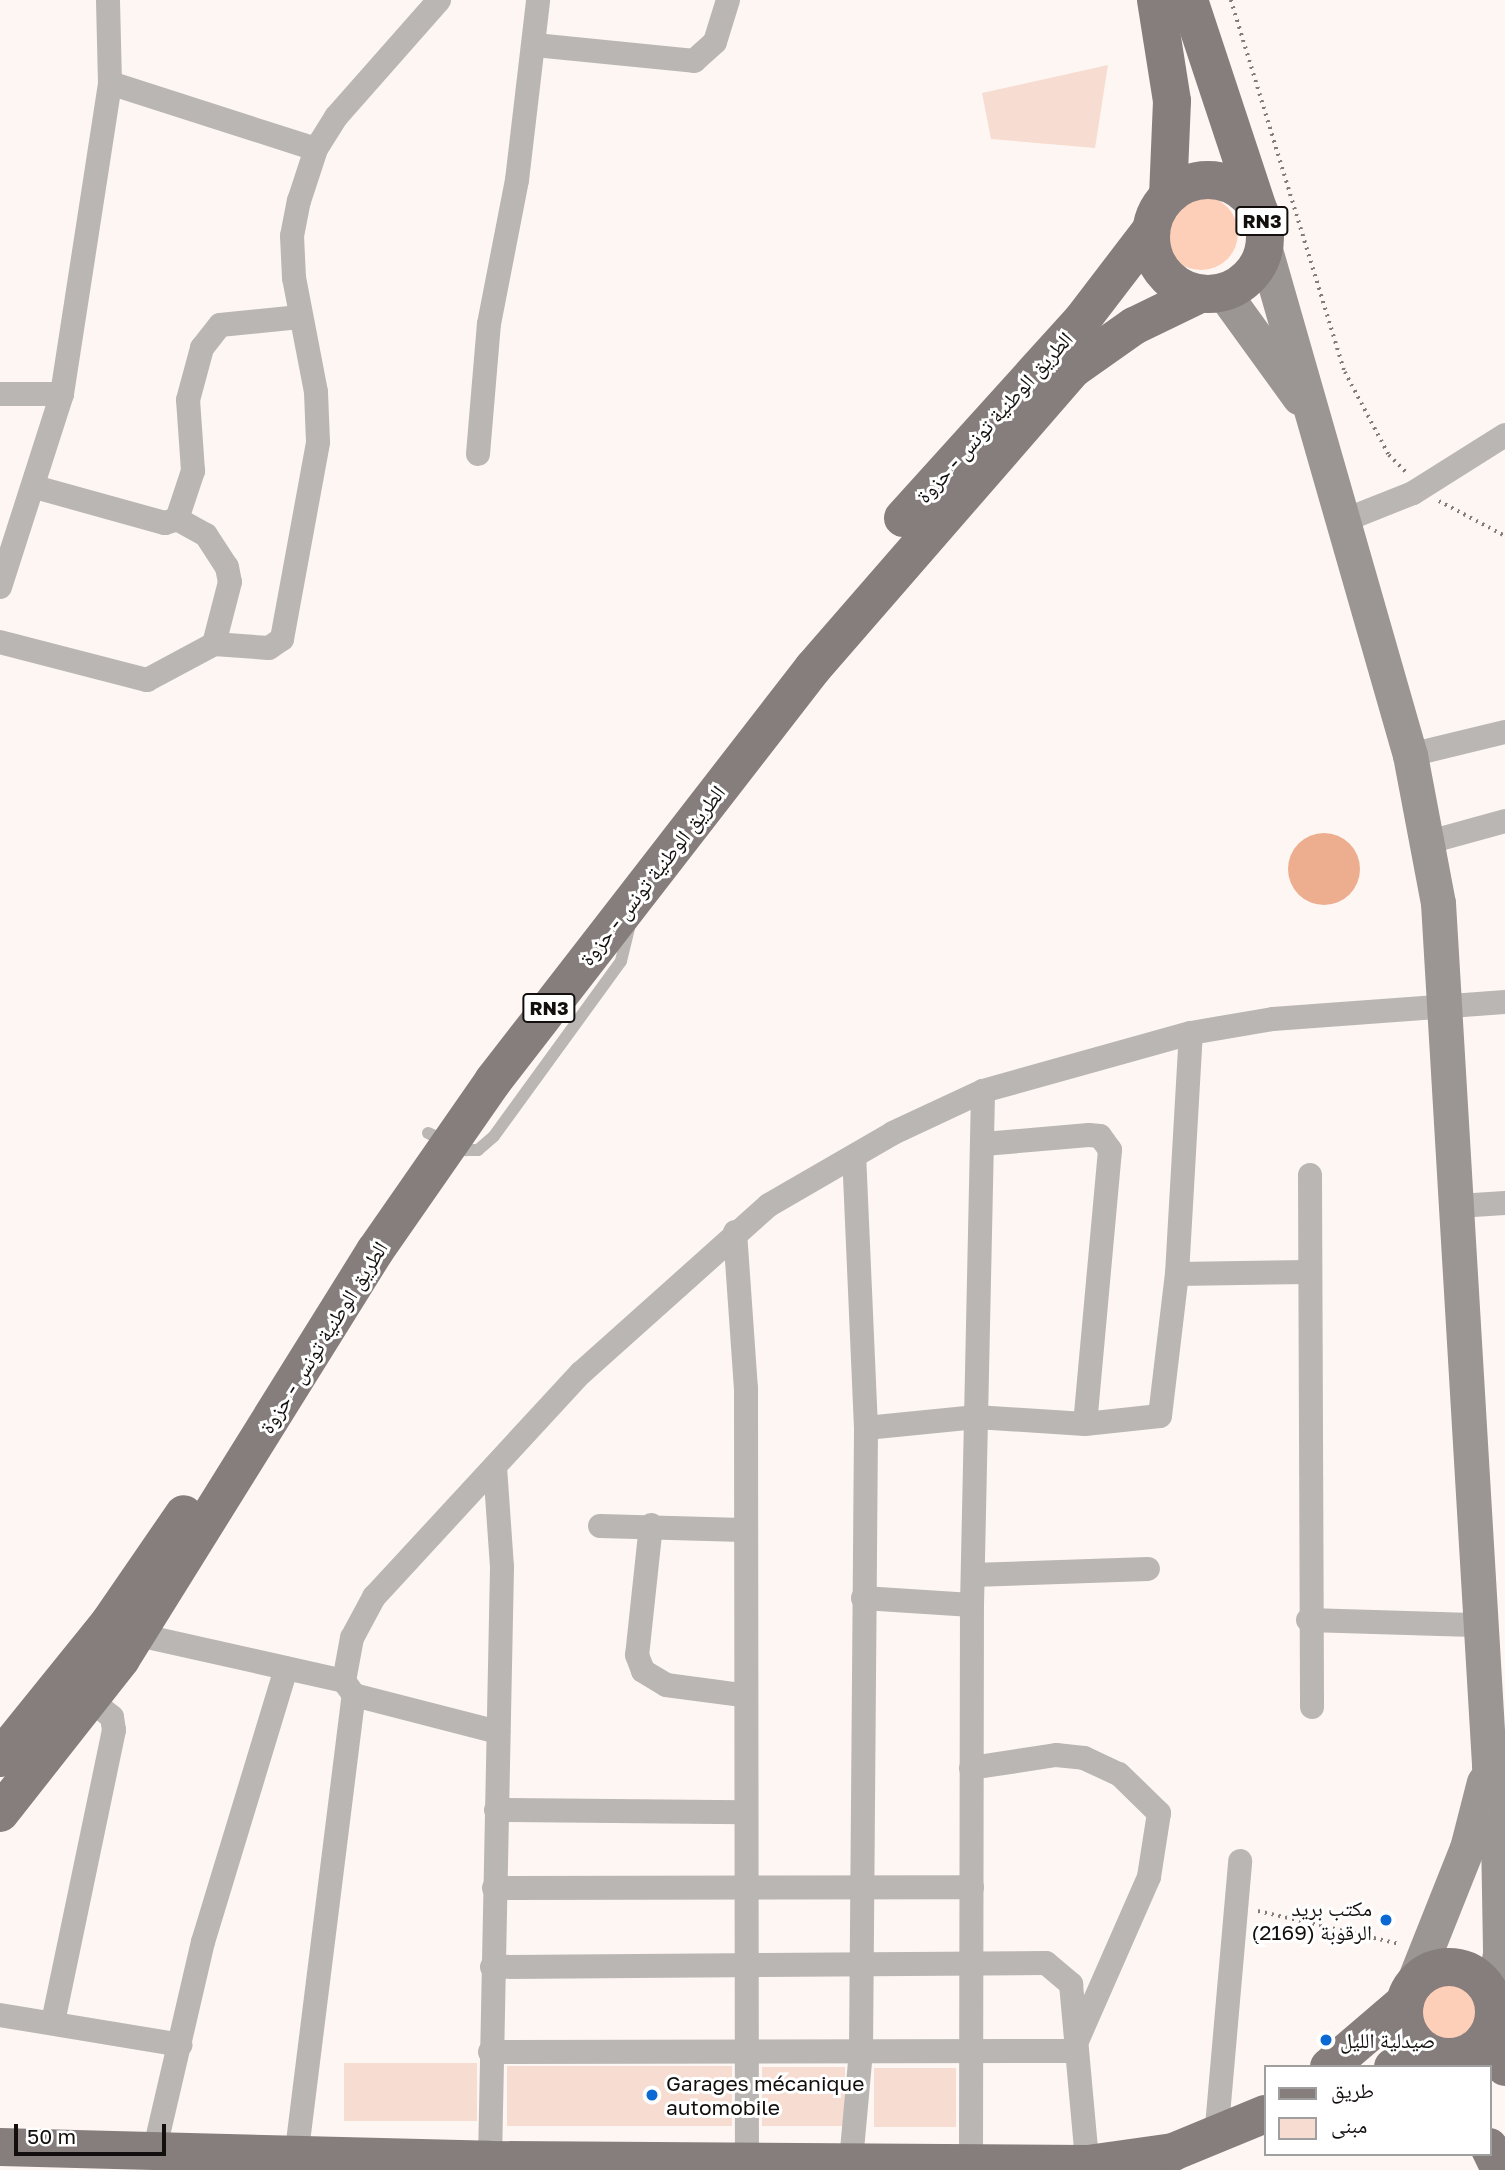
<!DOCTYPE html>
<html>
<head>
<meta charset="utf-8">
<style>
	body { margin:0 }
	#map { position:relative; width:1505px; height:2170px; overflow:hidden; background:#fef6f2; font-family:"Golos Text","Noto Naskh Arabic",sans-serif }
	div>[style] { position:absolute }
	.green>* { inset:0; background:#fecfb8 }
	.round { border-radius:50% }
	.water>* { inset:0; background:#edae90 }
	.building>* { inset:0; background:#f7ddd1; transform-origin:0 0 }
	.path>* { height:3.5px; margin-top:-1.75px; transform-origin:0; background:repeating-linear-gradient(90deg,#827d7a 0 2px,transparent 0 7px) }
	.lane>* { height:12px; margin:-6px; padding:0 6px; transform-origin:6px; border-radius:6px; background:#b9b6b4 }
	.street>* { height:24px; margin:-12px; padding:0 12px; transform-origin:12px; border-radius:12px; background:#b9b6b4 }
	.secondary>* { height:35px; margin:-17.5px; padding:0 17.5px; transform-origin:17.5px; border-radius:17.5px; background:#9b9593 }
	.primary>* { height:38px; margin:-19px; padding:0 19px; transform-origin:19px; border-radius:19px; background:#857e7c }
	.primary>.ring { margin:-19px; padding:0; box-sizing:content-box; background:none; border:38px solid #857e7c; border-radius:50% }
	.dots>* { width:19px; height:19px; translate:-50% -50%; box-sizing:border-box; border:4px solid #fff; border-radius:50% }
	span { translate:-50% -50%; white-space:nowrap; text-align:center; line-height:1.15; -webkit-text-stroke:6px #fff; paint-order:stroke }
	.shield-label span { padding:2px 5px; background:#fff; border:2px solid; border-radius:5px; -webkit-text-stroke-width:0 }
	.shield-label { font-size:19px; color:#120f0e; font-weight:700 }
	.street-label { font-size:21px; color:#120f0e }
	.poi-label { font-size:21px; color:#120f0e }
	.right { translate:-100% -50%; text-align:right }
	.left { translate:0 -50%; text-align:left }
	.legend { position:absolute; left:1264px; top:2065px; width:228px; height:91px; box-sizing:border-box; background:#fff; border:2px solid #a09f9f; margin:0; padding:9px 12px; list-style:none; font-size:21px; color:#120f0e }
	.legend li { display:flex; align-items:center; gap:14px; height:35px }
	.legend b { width:35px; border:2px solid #a09f9f }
	.scale { position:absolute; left:14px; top:2124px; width:152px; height:32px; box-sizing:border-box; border:4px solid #120f0e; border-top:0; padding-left:9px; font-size:21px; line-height:24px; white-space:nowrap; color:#120f0e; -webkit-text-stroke:5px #fff; paint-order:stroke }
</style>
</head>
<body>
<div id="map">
	<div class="green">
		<div class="round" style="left:1164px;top:196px;width:74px;height:74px"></div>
		<div class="round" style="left:1410px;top:1973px;width:68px;height:68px"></div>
	</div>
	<div class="water">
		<div class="round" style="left:1288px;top:833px;width:72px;height:72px"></div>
	</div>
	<div class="building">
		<div style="clip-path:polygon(1108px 65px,1095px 148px,991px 139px,982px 93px)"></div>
		<div style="left:344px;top:2063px;width:133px;height:58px"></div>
		<div style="left:732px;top:2066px;width:60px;height:225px;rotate:90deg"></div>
		<div style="left:762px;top:2067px;width:83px;height:59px"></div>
		<div style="left:874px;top:2068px;width:82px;height:59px"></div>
	</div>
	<div class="path">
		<div style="left:1231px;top:0;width:389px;rotate:73deg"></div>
		<div style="left:1345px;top:372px;width:94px;rotate:62.1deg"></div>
		<div style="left:1389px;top:455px;width:25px;rotate:45deg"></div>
		<div style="left:1439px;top:501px;width:75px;rotate:27.9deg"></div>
		<div style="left:1258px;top:1911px;width:146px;rotate:13.1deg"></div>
	</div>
	<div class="lane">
		<div style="left:428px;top:1133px;width:42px;rotate:24.1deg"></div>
		<div style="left:466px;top:1150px;width:12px"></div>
		<div style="left:478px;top:1150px;width:21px;rotate:-41deg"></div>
		<div style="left:494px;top:1136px;width:216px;rotate:-54deg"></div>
		<div style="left:621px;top:961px;width:46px;rotate:-76.3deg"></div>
	</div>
	<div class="street">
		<div style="left:535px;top:45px;width:160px;rotate:5.7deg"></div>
		<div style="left:694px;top:61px;width:28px;rotate:-42deg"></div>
		<div style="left:715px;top:42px;width:44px;rotate:-72.8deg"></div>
		<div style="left:110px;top:83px;width:216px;rotate:17.8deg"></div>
		<div style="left:0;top:394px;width:62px"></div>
		<div style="left:478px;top:454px;width:130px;rotate:-85.2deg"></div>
		<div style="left:489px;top:324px;width:147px;rotate:-79deg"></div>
		<div style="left:517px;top:180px;width:181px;rotate:-83.3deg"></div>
		<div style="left:35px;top:487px;width:135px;rotate:15.5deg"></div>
		<div style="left:165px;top:523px;width:13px;rotate:-18deg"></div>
		<div style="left:177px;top:519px;width:51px;rotate:-71.6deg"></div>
		<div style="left:193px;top:471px;width:71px;rotate:-94deg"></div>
		<div style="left:188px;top:400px;width:54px;rotate:-74.9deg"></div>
		<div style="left:202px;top:348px;width:29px;rotate:-52deg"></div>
		<div style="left:220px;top:325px;width:80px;rotate:-5.7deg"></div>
		<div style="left:177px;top:519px;width:33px;rotate:29deg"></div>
		<div style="left:206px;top:535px;width:38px;rotate:57deg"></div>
		<div style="left:227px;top:567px;width:15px;rotate:79deg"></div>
		<div style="left:230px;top:582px;width:64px;rotate:104.5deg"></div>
		<div style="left:1340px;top:522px;width:79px;rotate:-21.7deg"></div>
		<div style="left:1413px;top:493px;width:109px;rotate:-32.2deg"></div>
		<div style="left:0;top:587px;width:203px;rotate:-72.2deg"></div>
		<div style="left:62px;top:394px;width:315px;rotate:-81.2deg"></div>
		<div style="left:110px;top:83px;width:83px;rotate:-91.4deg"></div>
		<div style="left:0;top:642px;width:152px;rotate:14.5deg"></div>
		<div style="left:147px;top:680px;width:76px;rotate:-28.2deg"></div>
		<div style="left:214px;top:644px;width:55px;rotate:4.2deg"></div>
		<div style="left:269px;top:648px;width:16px;rotate:-35deg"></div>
		<div style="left:282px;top:639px;width:200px;rotate:-79.6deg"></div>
		<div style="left:318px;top:442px;width:50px;rotate:-92.3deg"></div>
		<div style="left:316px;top:392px;width:116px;rotate:-100.9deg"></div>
		<div style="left:294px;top:278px;width:42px;rotate:-92.7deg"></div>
		<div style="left:292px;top:236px;width:36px;rotate:-79deg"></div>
		<div style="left:299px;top:201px;width:55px;rotate:-71.9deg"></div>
		<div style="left:316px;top:149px;width:38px;rotate:-58deg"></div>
		<div style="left:336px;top:117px;width:156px;rotate:-48.6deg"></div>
		<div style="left:1410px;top:755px;width:98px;rotate:-13.6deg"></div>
		<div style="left:1429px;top:842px;width:79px;rotate:-15.4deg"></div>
		<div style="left:984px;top:1144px;width:105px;rotate:-4.9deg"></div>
		<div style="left:1089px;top:1135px;width:11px;rotate:5deg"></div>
		<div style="left:1100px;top:1136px;width:17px;rotate:54deg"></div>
		<div style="left:1110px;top:1150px;width:275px;rotate:95.2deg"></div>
		<div style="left:1310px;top:1175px;width:532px;rotate:89.78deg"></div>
		<div style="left:1458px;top:1206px;width:47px;rotate:-3.7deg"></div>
		<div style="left:735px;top:1232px;width:156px;rotate:86deg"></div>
		<div style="left:746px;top:1388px;width:770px;rotate:89.93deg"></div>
		<div style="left:1177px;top:1274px;width:131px;rotate:-0.9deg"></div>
		<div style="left:866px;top:1428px;width:111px;rotate:-5.7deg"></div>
		<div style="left:976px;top:1417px;width:109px;rotate:3.7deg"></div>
		<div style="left:1085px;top:1424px;width:75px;rotate:-6.1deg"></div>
		<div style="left:1160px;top:1416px;width:143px;rotate:-83.2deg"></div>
		<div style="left:1177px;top:1274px;width:241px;rotate:-86.7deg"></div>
		<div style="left:651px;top:1525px;width:131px;rotate:96.1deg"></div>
		<div style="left:637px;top:1655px;width:17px;rotate:69deg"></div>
		<div style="left:643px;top:1671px;width:27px;rotate:31deg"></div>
		<div style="left:666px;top:1685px;width:77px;rotate:7.5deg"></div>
		<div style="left:600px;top:1526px;width:143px;rotate:1.6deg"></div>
		<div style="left:973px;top:1575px;width:175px;rotate:-2deg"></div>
		<div style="left:863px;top:1598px;width:109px;rotate:3.7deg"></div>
		<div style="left:1308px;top:1620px;width:173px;rotate:1.7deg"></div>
		<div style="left:125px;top:1632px;width:224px;rotate:12.6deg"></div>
		<div style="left:354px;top:1695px;width:149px;rotate:14.4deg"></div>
		<div style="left:971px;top:1768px;width:86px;rotate:-8.7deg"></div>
		<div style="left:1056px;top:1755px;width:28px;rotate:6deg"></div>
		<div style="left:1084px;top:1758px;width:38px;rotate:25deg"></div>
		<div style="left:1119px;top:1774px;width:56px;rotate:44.3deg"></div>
		<div style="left:1159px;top:1813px;width:65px;rotate:98.9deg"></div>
		<div style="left:1149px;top:1877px;width:179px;rotate:113.7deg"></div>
		<div style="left:496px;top:1810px;width:248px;rotate:0.5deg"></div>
		<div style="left:494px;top:1888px;width:478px;rotate:-0.1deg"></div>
		<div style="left:492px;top:1967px;width:554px;rotate:-0.41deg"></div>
		<div style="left:1046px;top:1963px;width:33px;rotate:40deg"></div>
		<div style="left:1071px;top:1984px;width:187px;rotate:84.8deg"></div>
		<div style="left:0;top:2015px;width:183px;rotate:9.4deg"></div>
		<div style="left:53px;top:2022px;width:298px;rotate:-78.2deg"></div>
		<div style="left:114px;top:1730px;width:13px;rotate:-99deg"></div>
		<div style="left:112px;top:1717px;width:29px;rotate:-142deg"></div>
		<div style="left:490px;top:2052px;width:587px;rotate:-0.1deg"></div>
		<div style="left:1216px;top:2138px;width:278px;rotate:-85deg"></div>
		<div style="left:155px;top:2148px;width:212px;rotate:-76.9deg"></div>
		<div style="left:203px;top:1942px;width:286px;rotate:-73.1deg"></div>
		<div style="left:297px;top:2150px;width:459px;rotate:-82.9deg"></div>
		<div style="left:354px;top:1695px;width:17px;rotate:-126deg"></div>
		<div style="left:344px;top:1681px;width:44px;rotate:-79.5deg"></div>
		<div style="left:352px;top:1638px;width:47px;rotate:-61.8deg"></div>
		<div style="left:374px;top:1597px;width:305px;rotate:-47.3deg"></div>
		<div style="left:581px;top:1373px;width:252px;rotate:-41.8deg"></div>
		<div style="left:769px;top:1205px;width:143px;rotate:-30.1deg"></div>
		<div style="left:893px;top:1133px;width:99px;rotate:-25deg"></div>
		<div style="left:983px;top:1091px;width:216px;rotate:-15.6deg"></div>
		<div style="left:1191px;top:1033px;width:83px;rotate:-9.7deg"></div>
		<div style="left:1273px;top:1019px;width:233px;rotate:-4.2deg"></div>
		<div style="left:490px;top:2160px;width:593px;rotate:-88.84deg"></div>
		<div style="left:502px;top:1567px;width:100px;rotate:-94deg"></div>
		<div style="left:851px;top:2161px;width:109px;rotate:-84.8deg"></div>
		<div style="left:861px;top:2052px;width:624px;rotate:-89.54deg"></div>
		<div style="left:866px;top:1428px;width:271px;rotate:-92.5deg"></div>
		<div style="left:971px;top:2162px;width:557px;rotate:-89.9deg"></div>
		<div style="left:972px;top:1605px;width:514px;rotate:-88.77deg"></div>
	</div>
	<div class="secondary">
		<div style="left:1264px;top:246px;width:530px;rotate:74deg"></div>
		<div style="left:1410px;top:755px;width:151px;rotate:79.3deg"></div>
		<div style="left:1438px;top:903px;width:864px;rotate:86.61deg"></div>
		<div style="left:1489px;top:1765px;width:71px;rotate:82.7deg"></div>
		<div style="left:1498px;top:1835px;width:119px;rotate:89deg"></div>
		<div style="left:1500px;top:1954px;width:44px;rotate:100.5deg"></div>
		<div style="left:1223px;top:292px;width:130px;rotate:54.1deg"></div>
		<div style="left:1412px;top:1986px;width:149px;rotate:-68.3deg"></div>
		<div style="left:1467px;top:1848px;width:68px;rotate:-75.6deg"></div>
	</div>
	<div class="primary">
		<div style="left:1156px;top:0;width:102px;rotate:81deg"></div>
		<div style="left:1172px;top:101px;width:95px;rotate:92.4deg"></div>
		<div style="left:1189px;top:0;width:220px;rotate:71.7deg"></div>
		<div class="ring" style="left:1151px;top:180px;width:76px;height:76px"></div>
		<div style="left:903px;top:518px;width:267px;rotate:-47.9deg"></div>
		<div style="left:1082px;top:320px;width:112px;rotate:-52.6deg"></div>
		<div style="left:0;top:1758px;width:174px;rotate:-51.1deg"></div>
		<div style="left:109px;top:1623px;width:132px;rotate:-55.5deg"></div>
		<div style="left:0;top:1813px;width:196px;rotate:-51.8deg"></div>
		<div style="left:121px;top:1659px;width:481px;rotate:-58.1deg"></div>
		<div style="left:375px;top:1251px;width:207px;rotate:-55.2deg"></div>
		<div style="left:493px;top:1081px;width:522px;rotate:-52.23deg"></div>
		<div style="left:813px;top:668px;width:396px;rotate:-49deg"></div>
		<div style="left:1073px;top:369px;width:75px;rotate:-35.2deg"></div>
		<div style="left:1134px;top:326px;width:73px;rotate:-25.9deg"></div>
		<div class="ring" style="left:1404px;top:1967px;width:52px;height:52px"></div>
		<div style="left:1494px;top:2013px;width:55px;rotate:78.5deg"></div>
		<div style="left:1329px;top:2067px;width:100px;rotate:-40.5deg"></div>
		<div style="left:1393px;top:2067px;width:46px;rotate:-12.5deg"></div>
		<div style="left:0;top:2147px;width:490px;rotate:1.5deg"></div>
		<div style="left:490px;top:2160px;width:598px;rotate:0.38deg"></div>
		<div style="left:1088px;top:2164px;width:86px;rotate:-8deg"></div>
		<div style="left:1173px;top:2152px;width:100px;rotate:-22.4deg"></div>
		<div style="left:1489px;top:2147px;width:25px;rotate:64deg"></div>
	</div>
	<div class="dots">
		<div style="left:1386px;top:1920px;background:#0a69d2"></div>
		<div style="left:1326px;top:2040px;background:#0a69d2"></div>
		<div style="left:652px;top:2095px;background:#0a69d2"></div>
	</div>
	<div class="shield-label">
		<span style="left:1262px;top:221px">RN3</span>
		<span style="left:549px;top:1008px">RN3</span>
	</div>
	<div class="street-label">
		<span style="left:994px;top:417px;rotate:-48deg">الطريق الوطنية تونس - حزوة</span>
		<span style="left:652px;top:875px;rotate:-52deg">الطريق الوطنية تونس - حزوة</span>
		<span style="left:323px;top:1337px;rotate:-58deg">الطريق الوطنية تونس - حزوة</span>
	</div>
	<div class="poi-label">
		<span class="right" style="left:1372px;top:1920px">مكتب بريد<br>الرقوبة (2169)</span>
		<span class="left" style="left:1340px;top:2040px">صيدلية الليل</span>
		<span class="left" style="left:666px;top:2095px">Garages mécanique<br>automobile</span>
	</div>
	<ul class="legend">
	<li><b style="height:9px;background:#857e7c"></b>طريق</li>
	<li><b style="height:19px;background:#f7ddd1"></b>مبنى</li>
	</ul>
	<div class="scale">50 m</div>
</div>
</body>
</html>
